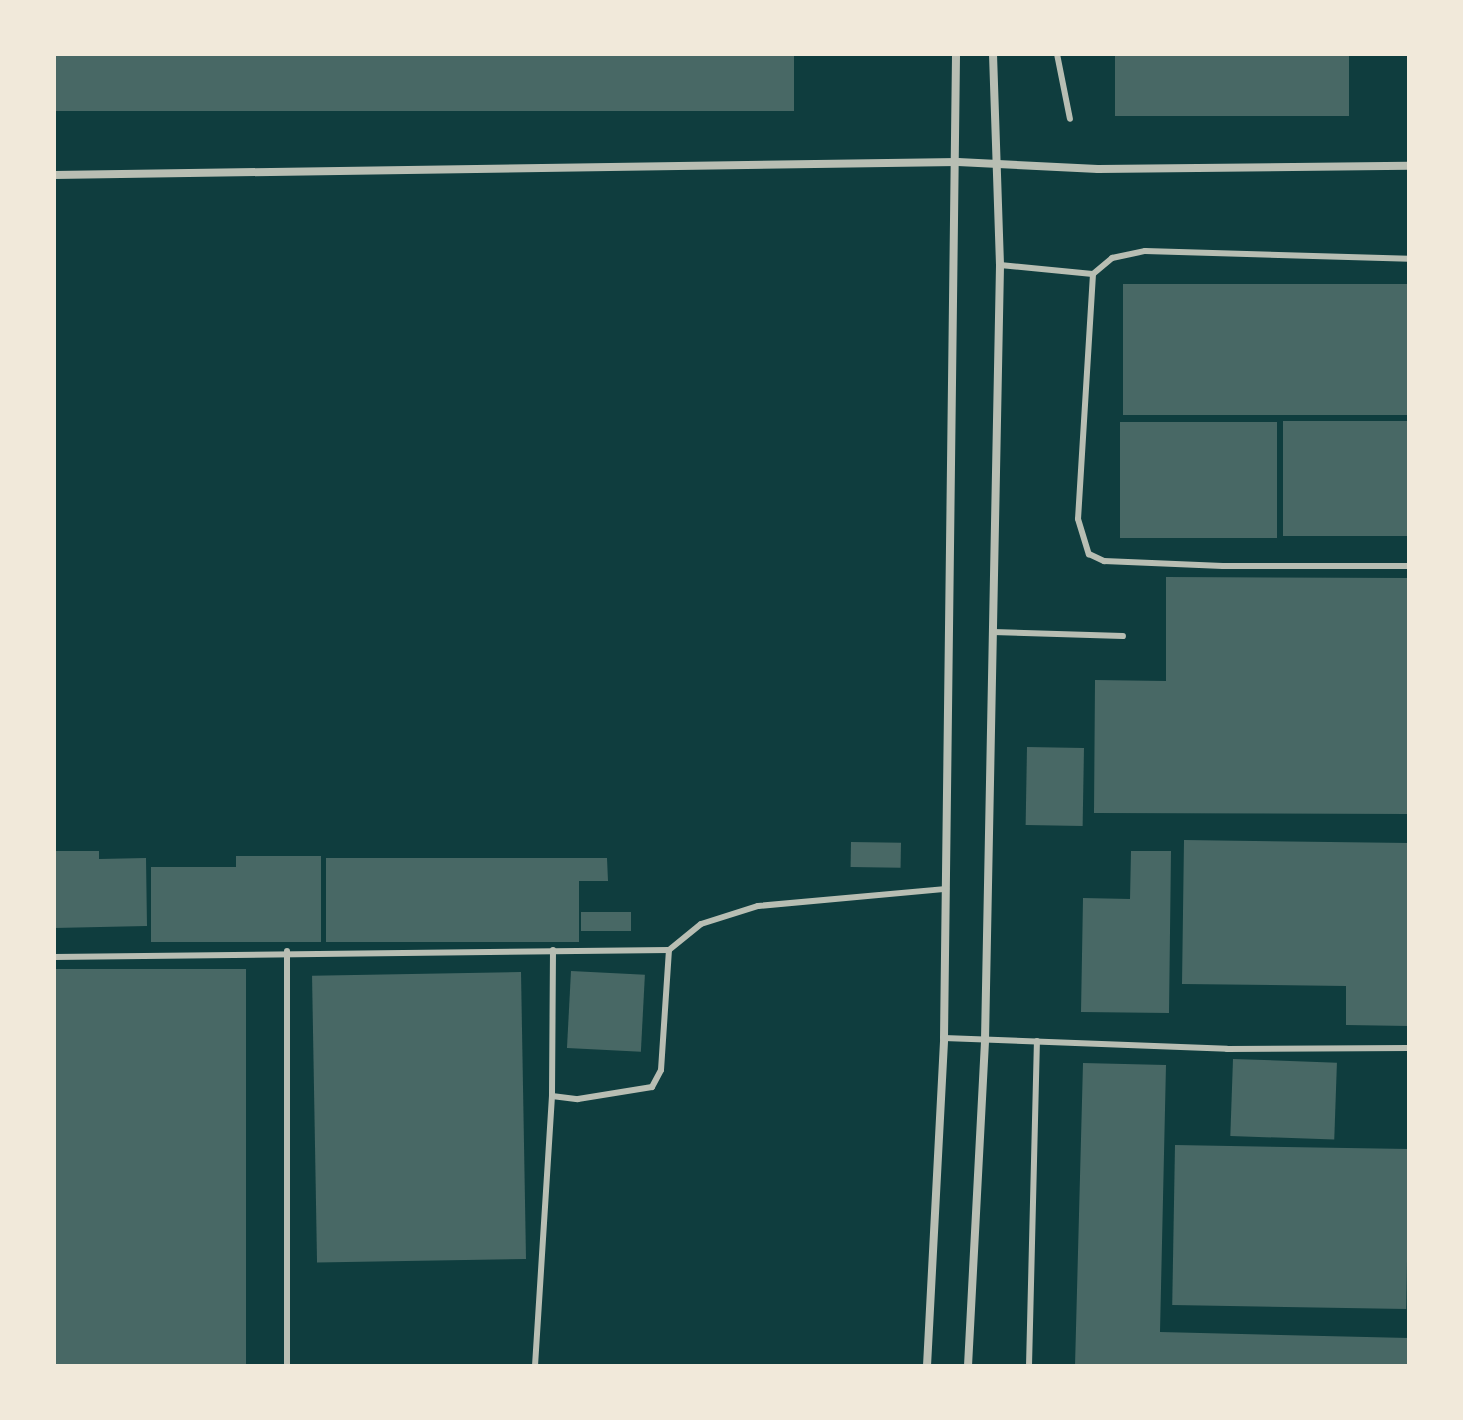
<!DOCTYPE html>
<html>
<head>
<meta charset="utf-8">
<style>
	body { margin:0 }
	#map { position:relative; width:1463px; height:1420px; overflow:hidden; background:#0f3d3e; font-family:"Public Sans",sans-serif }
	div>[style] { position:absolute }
	.building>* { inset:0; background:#486865; transform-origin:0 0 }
	.service>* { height:6px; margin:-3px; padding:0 3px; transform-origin:3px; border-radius:3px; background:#b8beb3 }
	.minor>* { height:8px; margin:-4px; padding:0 4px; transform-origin:4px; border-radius:4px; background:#b8beb3 }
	span { translate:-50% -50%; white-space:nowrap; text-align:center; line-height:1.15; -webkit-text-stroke:8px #f1e9da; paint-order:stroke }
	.frame { position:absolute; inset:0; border:56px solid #f1e9da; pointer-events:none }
</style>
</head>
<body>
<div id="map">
	<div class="building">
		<div style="left:54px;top:54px;width:740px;height:57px"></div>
		<div style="left:1115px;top:54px;width:234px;height:62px"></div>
		<div style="left:1123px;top:284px;width:286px;height:131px"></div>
		<div style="left:1283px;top:421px;width:126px;height:115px"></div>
		<div style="left:1277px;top:422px;width:116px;height:157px;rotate:90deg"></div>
		<div style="clip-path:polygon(1166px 577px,1409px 578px,1409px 814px,1094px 813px,1095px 680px,1166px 681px)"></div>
		<div style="left:1027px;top:747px;width:57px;height:78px;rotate:1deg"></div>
		<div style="clip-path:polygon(1184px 840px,1409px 843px,1409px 1026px,1346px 1025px,1346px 986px,1182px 984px)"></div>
		<div style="left:851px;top:842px;width:50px;height:25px;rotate:1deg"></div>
		<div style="clip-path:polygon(54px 851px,99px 851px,99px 859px,146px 858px,147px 926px,54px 928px)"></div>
		<div style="clip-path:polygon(1131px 851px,1171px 851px,1169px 1013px,1081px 1012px,1083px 898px,1130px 899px)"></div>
		<div style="clip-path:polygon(236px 856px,321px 856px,321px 942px,151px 942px,151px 867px,236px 867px)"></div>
		<div style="clip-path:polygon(326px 858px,607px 858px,608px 881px,579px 881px,579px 942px,326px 942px)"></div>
		<div style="left:581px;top:912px;width:50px;height:19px"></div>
		<div style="left:54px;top:969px;width:192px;height:397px"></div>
		<div style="left:571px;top:971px;width:74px;height:77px;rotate:3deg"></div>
		<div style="left:521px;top:972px;width:287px;height:209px;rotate:89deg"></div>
		<div style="left:1233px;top:1059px;width:104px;height:77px;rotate:2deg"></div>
		<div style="clip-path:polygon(1083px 1063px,1166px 1065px,1160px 1332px,1409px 1338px,1409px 1366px,1075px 1366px)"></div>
		<div style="left:1175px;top:1145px;width:234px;height:160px;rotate:1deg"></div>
	</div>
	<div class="service">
		<div style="left:1057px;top:54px;width:66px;rotate:78.7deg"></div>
		<div style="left:1000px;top:265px;width:93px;rotate:5.5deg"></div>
		<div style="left:1093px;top:274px;width:25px;rotate:-40deg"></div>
		<div style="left:1112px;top:258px;width:34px;rotate:-12deg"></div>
		<div style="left:1145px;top:251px;width:264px;rotate:1.7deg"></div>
		<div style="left:1093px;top:274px;width:245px;rotate:93.5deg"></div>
		<div style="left:1078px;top:519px;width:37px;rotate:73deg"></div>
		<div style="left:1089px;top:554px;width:17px;rotate:25deg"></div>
		<div style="left:1104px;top:561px;width:119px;rotate:2.4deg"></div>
		<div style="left:1223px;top:566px;width:186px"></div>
		<div style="left:993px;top:632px;width:130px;rotate:1.8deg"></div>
		<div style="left:553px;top:950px;width:146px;rotate:90.4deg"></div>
		<div style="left:552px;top:1096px;width:26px;rotate:7deg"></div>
		<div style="left:578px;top:1099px;width:75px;rotate:-9.2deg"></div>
		<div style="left:652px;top:1087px;width:19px;rotate:-62deg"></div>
		<div style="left:661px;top:1070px;width:120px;rotate:-86.2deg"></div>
		<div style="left:287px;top:951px;width:415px;rotate:90deg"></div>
		<div style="left:54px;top:957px;width:615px;rotate:-0.65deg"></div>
		<div style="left:669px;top:950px;width:41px;rotate:-39.1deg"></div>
		<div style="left:701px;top:924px;width:60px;rotate:-17.5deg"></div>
		<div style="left:758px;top:906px;width:189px;rotate:-5.2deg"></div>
		<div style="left:944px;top:1038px;width:283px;rotate:2.2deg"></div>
		<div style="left:1227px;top:1049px;width:182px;rotate:-0.3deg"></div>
		<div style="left:535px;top:1366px;width:271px;rotate:-86.4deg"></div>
		<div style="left:1029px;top:1366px;width:325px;rotate:-88.6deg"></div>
	</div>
	<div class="minor">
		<div style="left:54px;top:175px;width:904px;rotate:-0.82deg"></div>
		<div style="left:958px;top:162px;width:140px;rotate:2.9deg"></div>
		<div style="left:1098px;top:169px;width:311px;rotate:-0.6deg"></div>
		<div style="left:927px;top:1366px;width:328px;rotate:-87deg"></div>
		<div style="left:944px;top:1038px;width:984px;rotate:-89.3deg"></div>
		<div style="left:968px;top:1366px;width:326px;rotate:-87deg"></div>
		<div style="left:985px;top:1040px;width:775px;rotate:-88.89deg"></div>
		<div style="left:1000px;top:265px;width:211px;rotate:-91.9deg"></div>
	</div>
	<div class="frame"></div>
</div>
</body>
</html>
